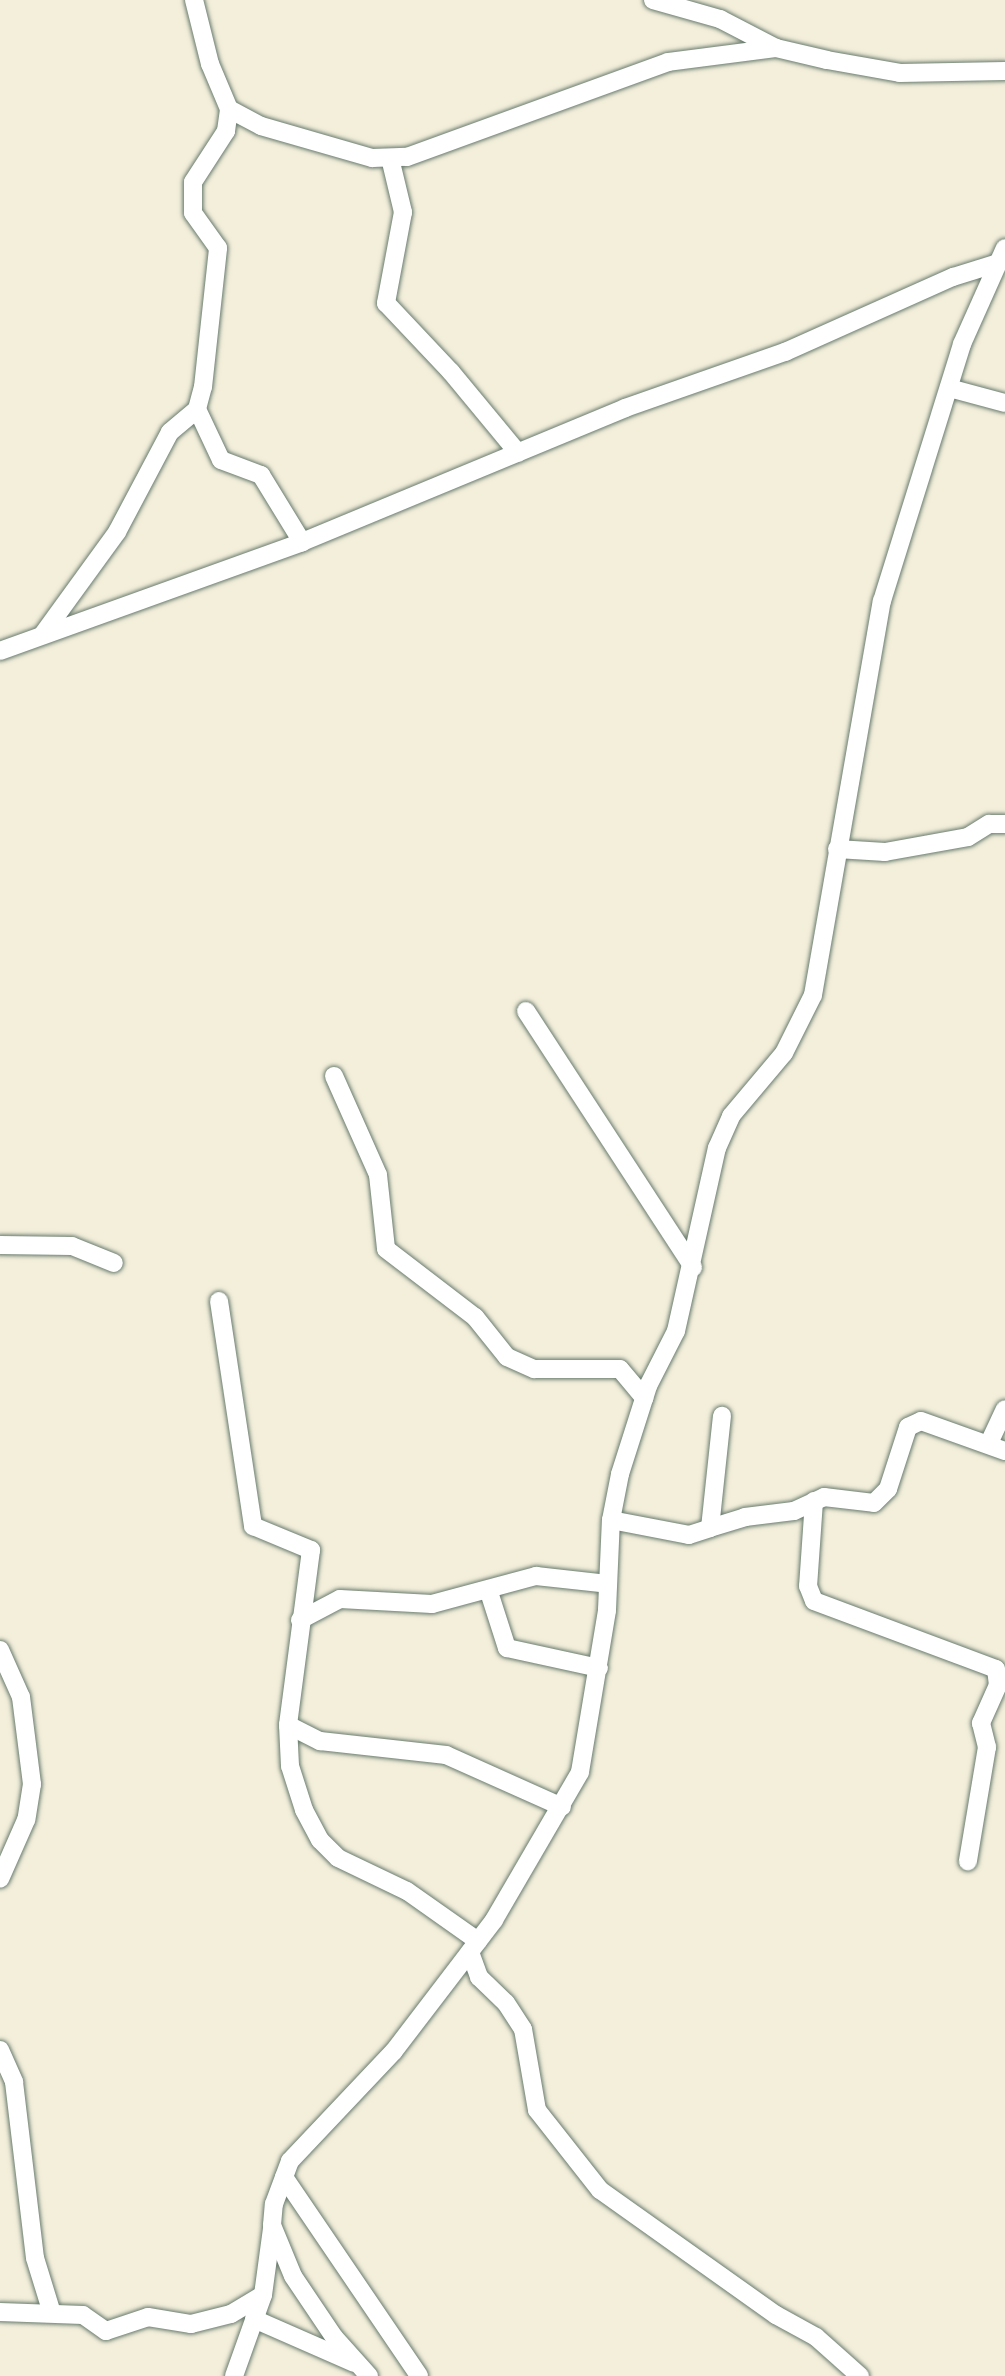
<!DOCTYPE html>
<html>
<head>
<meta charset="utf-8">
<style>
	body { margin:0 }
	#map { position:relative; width:1005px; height:2376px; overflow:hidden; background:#f3efdb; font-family:"IM FELL English",serif }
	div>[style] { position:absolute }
	.roads { filter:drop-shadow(0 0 2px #697b6e) drop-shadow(0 0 2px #697b6e) }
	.minor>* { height:18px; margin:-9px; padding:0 9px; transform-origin:9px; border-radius:9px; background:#fff }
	span { translate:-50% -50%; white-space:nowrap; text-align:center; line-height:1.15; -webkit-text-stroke:8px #fff; paint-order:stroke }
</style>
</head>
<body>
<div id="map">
	<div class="roads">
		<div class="minor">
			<div style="left:653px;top:0;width:70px;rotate:15.8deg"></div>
			<div style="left:720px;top:19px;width:63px;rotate:27.4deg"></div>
			<div style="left:776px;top:48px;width:52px;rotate:13.2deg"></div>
			<div style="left:827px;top:60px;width:74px;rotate:10.1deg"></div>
			<div style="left:900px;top:73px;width:105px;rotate:-1.1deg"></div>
			<div style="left:229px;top:109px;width:36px;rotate:28deg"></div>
			<div style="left:261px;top:126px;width:116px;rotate:16.1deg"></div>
			<div style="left:372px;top:158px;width:35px;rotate:-2deg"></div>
			<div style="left:407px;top:157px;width:278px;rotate:-20deg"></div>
			<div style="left:668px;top:62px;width:109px;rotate:-7.4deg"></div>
			<div style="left:390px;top:158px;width:56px;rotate:76.5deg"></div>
			<div style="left:403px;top:212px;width:93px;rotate:100.6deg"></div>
			<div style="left:386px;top:303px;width:95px;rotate:46.7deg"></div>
			<div style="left:451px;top:372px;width:105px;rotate:50.4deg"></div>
			<div style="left:949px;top:388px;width:58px;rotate:15deg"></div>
			<div style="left:197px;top:409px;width:56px;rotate:64.8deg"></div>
			<div style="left:221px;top:460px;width:43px;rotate:20.6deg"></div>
			<div style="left:261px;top:475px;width:79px;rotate:58.5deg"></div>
			<div style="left:43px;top:634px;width:126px;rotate:-54deg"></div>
			<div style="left:117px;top:532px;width:113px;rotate:-62.1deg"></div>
			<div style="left:170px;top:432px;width:35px;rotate:-40deg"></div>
			<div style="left:197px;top:409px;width:23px;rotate:-75deg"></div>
			<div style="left:203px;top:387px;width:140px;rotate:-83.8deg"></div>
			<div style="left:218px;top:248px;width:43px;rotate:-125.5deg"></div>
			<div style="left:193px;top:213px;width:31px;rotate:-90deg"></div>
			<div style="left:193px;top:182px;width:61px;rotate:-57.1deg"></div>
			<div style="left:226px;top:131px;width:22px;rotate:-82deg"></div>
			<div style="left:229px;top:109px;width:49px;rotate:-112.9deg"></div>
			<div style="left:210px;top:64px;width:66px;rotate:-104deg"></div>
			<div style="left:0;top:651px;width:321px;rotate:-19.8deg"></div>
			<div style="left:302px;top:542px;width:350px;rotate:-22.5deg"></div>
			<div style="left:625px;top:408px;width:170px;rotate:-19.3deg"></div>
			<div style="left:785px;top:352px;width:184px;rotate:-24.1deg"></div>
			<div style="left:953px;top:277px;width:47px;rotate:-17.3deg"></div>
			<div style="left:837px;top:849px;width:48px;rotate:3.6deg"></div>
			<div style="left:885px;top:852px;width:84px;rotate:-10.2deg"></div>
			<div style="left:968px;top:837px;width:25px;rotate:-32deg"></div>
			<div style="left:989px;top:824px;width:16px"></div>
			<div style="left:526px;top:1011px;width:306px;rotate:56.9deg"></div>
			<div style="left:334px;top:1076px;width:108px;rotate:66deg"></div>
			<div style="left:378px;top:1175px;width:74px;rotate:83.8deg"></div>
			<div style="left:386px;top:1249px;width:112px;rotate:37.4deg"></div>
			<div style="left:475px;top:1317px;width:51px;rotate:51.3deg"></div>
			<div style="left:507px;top:1357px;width:30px;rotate:24deg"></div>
			<div style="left:534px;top:1369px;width:86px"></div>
			<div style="left:620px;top:1369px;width:38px;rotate:50deg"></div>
			<div style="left:0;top:1245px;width:72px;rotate:0.8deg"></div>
			<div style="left:72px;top:1246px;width:45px;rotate:22deg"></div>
			<div style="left:219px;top:1301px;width:228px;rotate:81.4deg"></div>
			<div style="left:253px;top:1526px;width:63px;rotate:22.5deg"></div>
			<div style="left:311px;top:1550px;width:177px;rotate:97.5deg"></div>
			<div style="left:288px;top:1725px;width:41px;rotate:87.2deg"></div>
			<div style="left:290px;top:1766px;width:46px;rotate:72.3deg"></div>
			<div style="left:304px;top:1810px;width:34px;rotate:62deg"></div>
			<div style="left:320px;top:1840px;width:25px;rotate:45deg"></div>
			<div style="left:338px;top:1858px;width:76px;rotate:25.6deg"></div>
			<div style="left:407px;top:1891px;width:87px;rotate:35.2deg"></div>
			<div style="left:990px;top:1441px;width:35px;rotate:-65deg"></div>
			<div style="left:814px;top:1501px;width:85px;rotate:94deg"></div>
			<div style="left:808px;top:1586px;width:16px;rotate:68deg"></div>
			<div style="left:814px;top:1601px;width:194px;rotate:20.5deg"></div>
			<div style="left:996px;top:1669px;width:16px;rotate:83deg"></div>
			<div style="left:998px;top:1685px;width:42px;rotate:114.1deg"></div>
			<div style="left:981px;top:1723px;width:25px;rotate:76deg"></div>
			<div style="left:987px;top:1747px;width:116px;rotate:99.5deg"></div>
			<div style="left:611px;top:1520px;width:79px;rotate:10.9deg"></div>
			<div style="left:689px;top:1535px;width:22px;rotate:-18deg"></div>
			<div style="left:710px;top:1528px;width:113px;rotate:-83.9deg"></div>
			<div style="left:710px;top:1528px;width:37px;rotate:-17deg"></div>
			<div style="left:745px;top:1517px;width:49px;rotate:-7deg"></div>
			<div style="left:794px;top:1511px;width:33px;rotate:-25deg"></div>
			<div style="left:824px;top:1497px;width:50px;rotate:6.8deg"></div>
			<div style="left:874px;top:1503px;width:20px;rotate:-45deg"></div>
			<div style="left:888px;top:1489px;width:65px;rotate:-72.1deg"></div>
			<div style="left:908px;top:1427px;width:14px;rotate:-25deg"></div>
			<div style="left:921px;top:1421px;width:89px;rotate:19.7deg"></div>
			<div style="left:489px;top:1592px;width:59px;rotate:72.2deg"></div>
			<div style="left:507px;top:1648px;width:94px;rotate:12.3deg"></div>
			<div style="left:300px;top:1620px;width:45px;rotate:-27.7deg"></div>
			<div style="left:340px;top:1599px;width:92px;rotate:3.1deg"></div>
			<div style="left:432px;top:1604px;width:108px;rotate:-15.1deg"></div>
			<div style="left:536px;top:1576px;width:72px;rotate:6.3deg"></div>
			<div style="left:0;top:1650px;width:51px;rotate:65.9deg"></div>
			<div style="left:21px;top:1697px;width:88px;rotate:82.8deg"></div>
			<div style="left:32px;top:1784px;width:36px;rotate:99deg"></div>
			<div style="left:26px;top:1820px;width:64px;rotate:113.8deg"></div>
			<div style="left:288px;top:1725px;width:36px;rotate:27deg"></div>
			<div style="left:320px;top:1741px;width:127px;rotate:6.3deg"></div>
			<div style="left:446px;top:1755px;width:127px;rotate:24.1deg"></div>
			<div style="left:470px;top:1952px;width:27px;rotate:70deg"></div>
			<div style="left:479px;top:1977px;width:37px;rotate:44deg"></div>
			<div style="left:506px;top:2003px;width:31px;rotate:57deg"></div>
			<div style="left:523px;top:2029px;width:82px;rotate:80.2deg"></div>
			<div style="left:537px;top:2110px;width:102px;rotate:51.8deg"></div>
			<div style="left:600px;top:2190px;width:216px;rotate:35.4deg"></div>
			<div style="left:776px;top:2315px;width:46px;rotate:28.8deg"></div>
			<div style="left:816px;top:2337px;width:59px;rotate:41.6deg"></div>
			<div style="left:0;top:2050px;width:35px;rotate:66deg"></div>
			<div style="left:14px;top:2082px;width:177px;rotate:83.2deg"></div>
			<div style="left:35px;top:2258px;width:54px;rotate:72.9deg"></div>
			<div style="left:284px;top:2177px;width:240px;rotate:55.8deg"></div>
			<div style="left:0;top:2312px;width:83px;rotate:2.1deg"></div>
			<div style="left:83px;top:2315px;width:28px;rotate:35deg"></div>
			<div style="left:106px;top:2331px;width:44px;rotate:-18.4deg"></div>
			<div style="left:148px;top:2317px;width:44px;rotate:9.2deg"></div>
			<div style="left:191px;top:2324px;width:41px;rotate:-14deg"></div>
			<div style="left:231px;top:2314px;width:37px;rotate:-31deg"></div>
			<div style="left:254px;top:2319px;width:109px;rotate:23.7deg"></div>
			<div style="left:234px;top:2376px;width:86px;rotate:-70.3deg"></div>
			<div style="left:263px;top:2295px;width:68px;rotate:-82.3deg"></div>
			<div style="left:369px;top:2376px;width:52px;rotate:-131.9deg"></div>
			<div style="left:334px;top:2337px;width:73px;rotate:-123.9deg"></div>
			<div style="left:293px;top:2276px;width:55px;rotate:-112.4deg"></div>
			<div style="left:272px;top:2225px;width:21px;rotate:-85deg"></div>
			<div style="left:274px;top:2204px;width:46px;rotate:-69.6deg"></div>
			<div style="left:290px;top:2161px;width:151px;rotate:-46.6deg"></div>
			<div style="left:394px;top:2051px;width:165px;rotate:-52.6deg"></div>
			<div style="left:494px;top:1920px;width:171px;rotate:-59.8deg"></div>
			<div style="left:580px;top:1772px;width:164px;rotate:-80.5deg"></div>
			<div style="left:607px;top:1610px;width:90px;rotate:-87.5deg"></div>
			<div style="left:611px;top:1520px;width:47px;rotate:-78.9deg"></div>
			<div style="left:620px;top:1474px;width:92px;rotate:-72.3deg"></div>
			<div style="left:648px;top:1386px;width:62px;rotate:-63deg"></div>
			<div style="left:676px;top:1331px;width:188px;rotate:-77.4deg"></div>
			<div style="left:717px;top:1148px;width:35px;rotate:-66deg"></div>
			<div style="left:731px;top:1116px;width:82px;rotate:-49.9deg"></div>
			<div style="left:784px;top:1053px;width:65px;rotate:-63.4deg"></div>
			<div style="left:813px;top:995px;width:400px;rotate:-80.1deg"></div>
			<div style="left:882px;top:601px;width:269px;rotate:-72.7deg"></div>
			<div style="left:962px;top:344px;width:105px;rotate:-65.9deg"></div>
		</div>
	</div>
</div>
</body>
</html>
